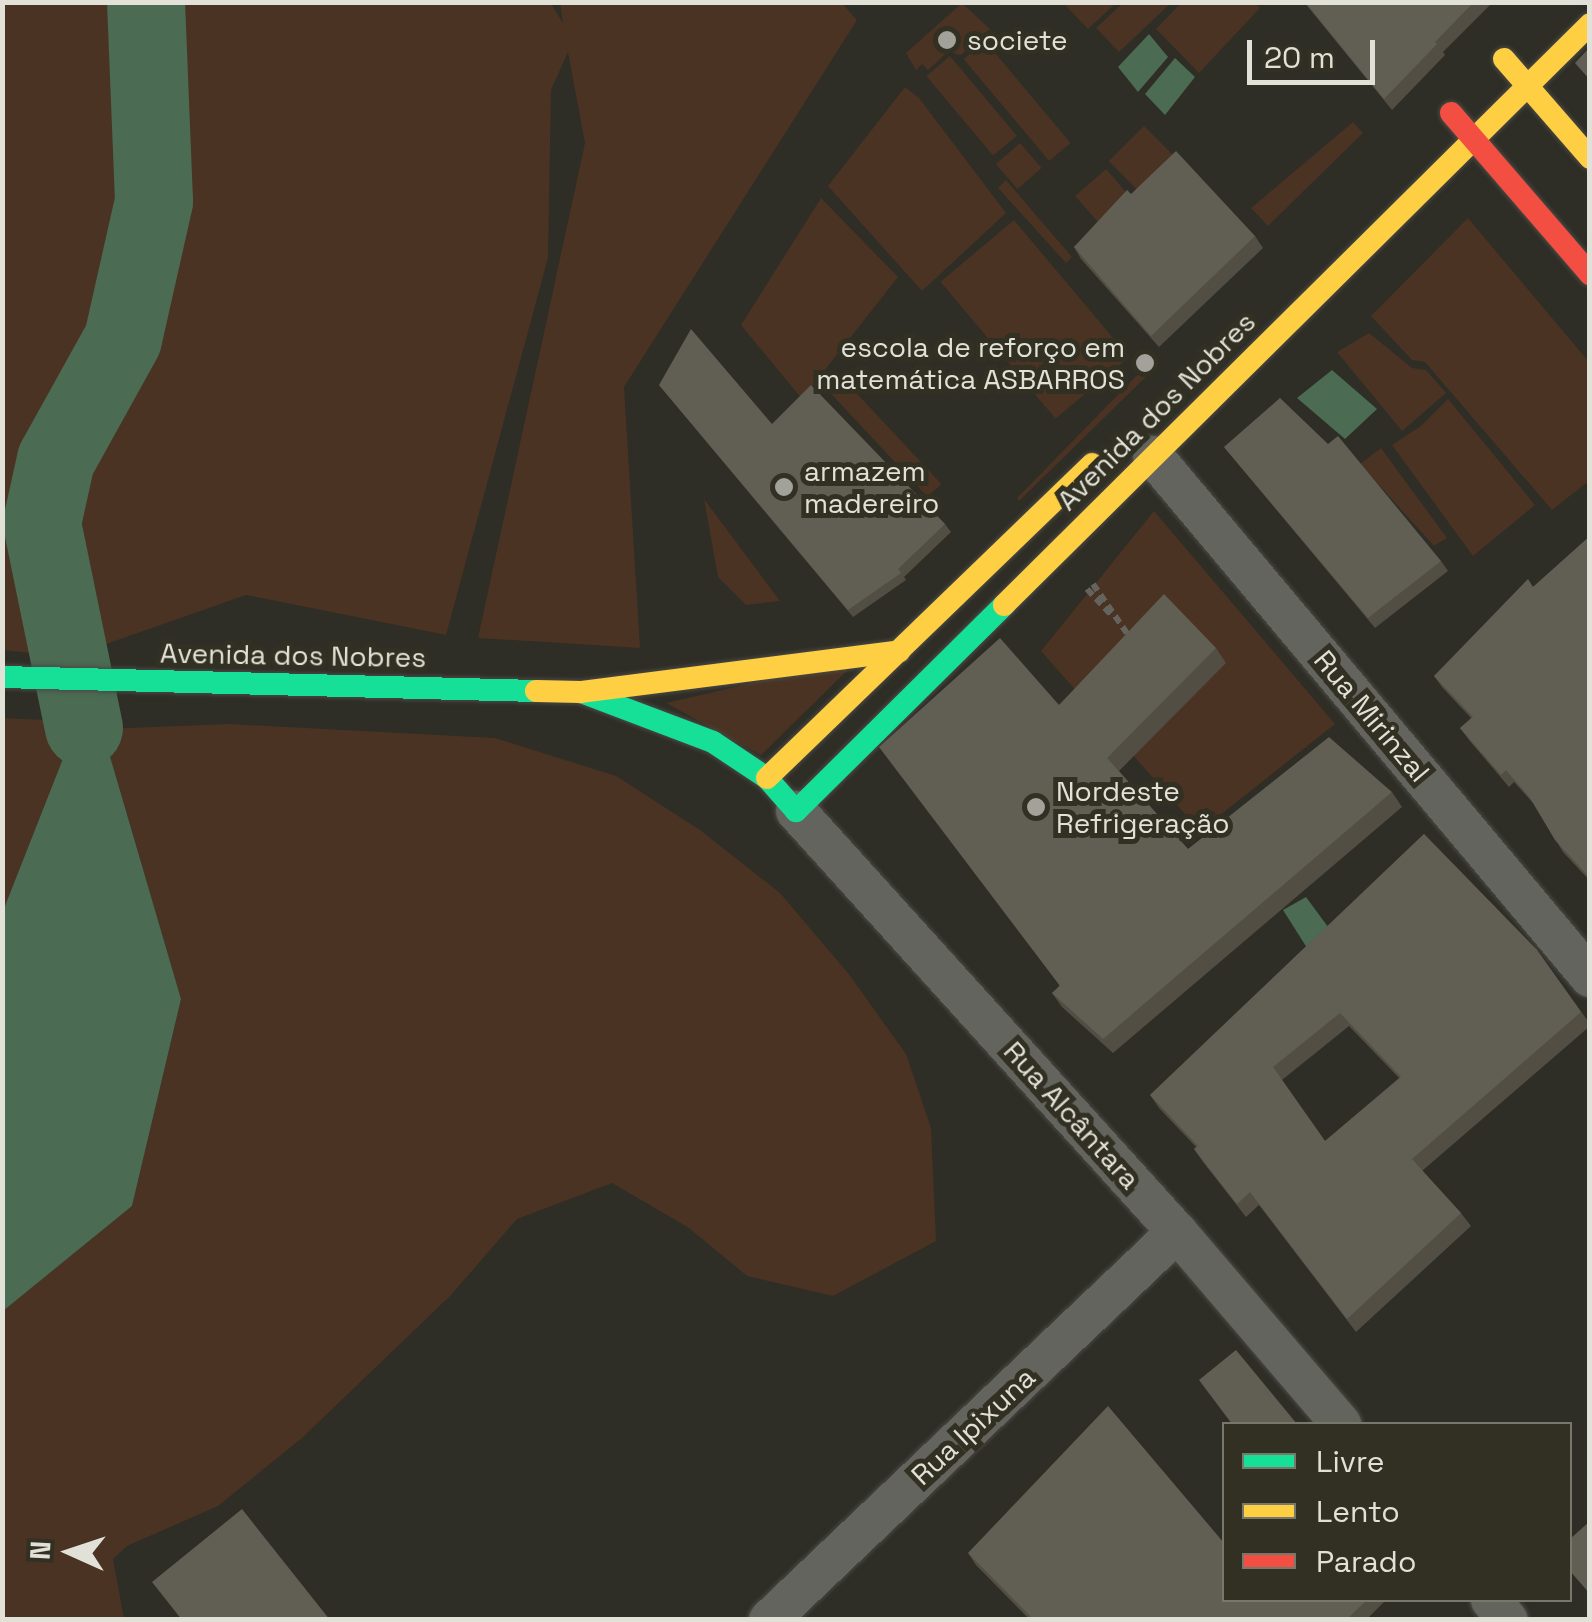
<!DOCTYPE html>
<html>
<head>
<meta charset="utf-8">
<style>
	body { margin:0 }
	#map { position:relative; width:1592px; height:1622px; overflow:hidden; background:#2e2d26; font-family:"Space Grotesk",sans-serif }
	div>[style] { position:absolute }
	.green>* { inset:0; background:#4a3322; transform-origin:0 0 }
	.water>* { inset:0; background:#4b6b53 }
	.river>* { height:78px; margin:-39px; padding:0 39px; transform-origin:39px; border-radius:39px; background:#4b6b53 }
	.path>* { height:6px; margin-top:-3px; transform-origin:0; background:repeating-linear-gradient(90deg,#64635d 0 8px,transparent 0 13px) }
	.roads { filter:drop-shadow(0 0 2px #4a4a44) drop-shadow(0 0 2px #4a4a44) }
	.street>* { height:40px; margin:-20px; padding:0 20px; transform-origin:20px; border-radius:20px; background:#64645f }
	.fast>* { height:22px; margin:-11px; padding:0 11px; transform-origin:11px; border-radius:11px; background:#16e098 }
	.slow>* { height:22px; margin:-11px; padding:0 11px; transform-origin:11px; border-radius:11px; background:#ffcf43 }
	.jam>* { height:22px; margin:-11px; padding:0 11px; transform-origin:11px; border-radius:11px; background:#f24e42 }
	.wall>* { inset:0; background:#524e44 }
	.building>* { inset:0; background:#615e54 }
	.dots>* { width:28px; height:28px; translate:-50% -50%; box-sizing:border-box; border:5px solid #313022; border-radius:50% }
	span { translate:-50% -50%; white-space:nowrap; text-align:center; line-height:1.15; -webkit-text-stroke:10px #313022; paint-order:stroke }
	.poi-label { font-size:28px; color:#e1e1d8 }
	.left { translate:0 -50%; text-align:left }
	.right { translate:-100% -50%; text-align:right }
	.street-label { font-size:28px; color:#e1e1d8 }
	.frame { position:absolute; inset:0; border:5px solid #e1e1d8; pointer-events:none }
	.legend { position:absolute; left:1222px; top:1422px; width:350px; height:180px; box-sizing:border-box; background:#313022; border:2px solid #77776b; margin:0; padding:12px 18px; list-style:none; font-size:30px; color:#e1e1d8 }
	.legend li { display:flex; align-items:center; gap:20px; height:50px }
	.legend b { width:50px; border:2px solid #77776b }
	.north { position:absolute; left:20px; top:1502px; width:100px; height:100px; -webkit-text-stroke:8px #313022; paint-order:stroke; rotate:273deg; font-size:28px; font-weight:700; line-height:40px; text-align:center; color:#e1e1d8 }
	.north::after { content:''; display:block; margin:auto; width:35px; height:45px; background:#e1e1d8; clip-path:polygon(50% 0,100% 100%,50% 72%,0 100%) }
	.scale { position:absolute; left:1247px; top:40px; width:128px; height:45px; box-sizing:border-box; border:5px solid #e1e1d8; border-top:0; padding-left:12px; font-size:30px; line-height:35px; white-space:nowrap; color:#e1e1d8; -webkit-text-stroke:8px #313022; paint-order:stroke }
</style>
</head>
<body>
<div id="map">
	<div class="green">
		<div style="clip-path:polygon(550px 2px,563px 23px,560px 3px,841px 2px,857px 20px,624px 387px,640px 648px,478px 638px,585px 143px,568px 52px,551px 90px,548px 258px,446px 635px,246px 595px,69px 657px,3px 650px,3px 3px)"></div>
		<div style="clip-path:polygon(962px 3px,990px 29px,961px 55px,948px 52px,928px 70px,922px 64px,916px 70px,906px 53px)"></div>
		<div style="clip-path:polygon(1063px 3px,1116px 3px,1088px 29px)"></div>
		<div style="clip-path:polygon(1123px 3px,1171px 3px,1119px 52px,1096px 28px)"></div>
		<div style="clip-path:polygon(1181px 3px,1256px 3px,1260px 8px,1199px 73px,1156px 29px)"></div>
		<div style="left:985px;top:41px;width:133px;height:28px;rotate:50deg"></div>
		<div style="left:950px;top:56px;width:104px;height:31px;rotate:50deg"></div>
		<div style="clip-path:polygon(905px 87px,919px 98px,1006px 213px,922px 291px,828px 186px)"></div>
		<div style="clip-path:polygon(1353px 122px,1363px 133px,1268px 226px,1251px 208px)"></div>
		<div style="left:1144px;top:126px;width:48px;height:50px;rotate:45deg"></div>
		<div style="left:1020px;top:143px;width:33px;height:32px;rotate:49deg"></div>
		<div style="left:1106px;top:169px;width:38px;height:41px;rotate:49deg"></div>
		<div style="clip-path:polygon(1006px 180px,1072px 257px,1066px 263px,998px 188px)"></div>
		<div style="clip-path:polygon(821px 198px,898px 277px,802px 399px,741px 325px)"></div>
		<div style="clip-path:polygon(1468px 218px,1589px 362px,1589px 481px,1552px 510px,1425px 362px,1412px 360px,1371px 316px)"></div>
		<div style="left:1014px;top:220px;width:179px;height:96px;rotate:50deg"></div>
		<div style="clip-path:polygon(1369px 333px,1412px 368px,1426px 370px,1446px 393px,1402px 431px,1337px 352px)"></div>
		<div style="clip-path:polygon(1146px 366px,1153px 370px,1019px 501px,1017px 498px)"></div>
		<div style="left:835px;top:370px;width:156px;height:19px;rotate:47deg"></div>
		<div style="clip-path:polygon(1448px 399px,1535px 505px,1473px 556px,1392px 445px,1421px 426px)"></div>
		<div style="clip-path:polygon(1381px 448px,1447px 538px,1434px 546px,1360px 464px)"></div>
		<div style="clip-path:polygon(704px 499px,780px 601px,746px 605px,718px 577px)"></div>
		<div style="clip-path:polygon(1154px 511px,1335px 724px,1200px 831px,1041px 651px)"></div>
		<div style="clip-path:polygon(860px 658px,761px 755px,666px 703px)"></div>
		<div style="clip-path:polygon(3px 718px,44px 720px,75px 728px,3px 911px)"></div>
		<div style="clip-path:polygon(229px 724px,495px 738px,616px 776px,700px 830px,780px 893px,848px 973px,906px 1054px,931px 1128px,936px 1241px,833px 1296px,747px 1276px,689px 1228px,612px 1183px,517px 1219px,451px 1295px,302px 1438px,218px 1506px,127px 1546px,113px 1559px,124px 1619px,3px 1620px,3px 1311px,132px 1206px,181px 999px,102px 729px)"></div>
	</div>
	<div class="water">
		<div style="clip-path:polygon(1149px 34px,1168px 57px,1138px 92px,1118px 67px)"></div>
		<div style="clip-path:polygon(1175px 58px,1195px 77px,1165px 115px,1145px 94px)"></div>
		<div style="clip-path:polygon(1332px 370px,1377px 409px,1345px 439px,1297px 398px)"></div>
		<div style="clip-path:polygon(75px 728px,102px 729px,181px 999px,132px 1206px,3px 1311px,3px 911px)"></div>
		<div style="clip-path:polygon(1306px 897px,1334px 935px,1309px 951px,1283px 910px)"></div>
	</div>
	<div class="river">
		<div style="left:84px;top:728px;width:209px;rotate:-101.6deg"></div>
		<div style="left:42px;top:523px;width:65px;rotate:-77.5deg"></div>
		<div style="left:56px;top:460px;width:138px;rotate:-61deg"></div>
		<div style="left:123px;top:339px;width:141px;rotate:-77.3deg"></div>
		<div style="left:154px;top:201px;width:199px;rotate:-92.3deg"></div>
	</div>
	<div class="path">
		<div style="left:1093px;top:584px;width:67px;rotate:55.4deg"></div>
		<div style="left:1087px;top:589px;width:37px;rotate:47deg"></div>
	</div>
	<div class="roads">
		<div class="street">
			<div style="left:1153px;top:456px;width:680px;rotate:50.01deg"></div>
			<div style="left:796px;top:811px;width:568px;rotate:47.86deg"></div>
			<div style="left:1177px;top:1232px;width:253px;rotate:49.5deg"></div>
			<div style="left:1491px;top:1600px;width:26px;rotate:50deg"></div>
			<div style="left:769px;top:1620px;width:563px;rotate:-43.56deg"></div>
		</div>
		<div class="fast">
			<div style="left:2px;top:677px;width:534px;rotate:1.5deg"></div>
			<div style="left:581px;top:692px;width:141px;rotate:20.7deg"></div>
			<div style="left:713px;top:742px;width:65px;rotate:33.7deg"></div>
			<div style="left:767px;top:778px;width:44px;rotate:48.7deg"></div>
			<div style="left:796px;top:811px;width:293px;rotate:-44.7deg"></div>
		</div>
		<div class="slow">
			<div style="left:1504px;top:59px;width:131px;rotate:49deg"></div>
			<div style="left:1004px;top:605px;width:825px;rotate:-44.75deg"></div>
			<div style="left:536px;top:691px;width:45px;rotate:1.3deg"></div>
			<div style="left:581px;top:692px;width:321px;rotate:-7.3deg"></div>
			<div style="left:767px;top:778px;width:452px;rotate:-44deg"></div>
		</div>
		<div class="jam">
			<div style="left:1451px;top:113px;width:213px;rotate:49.2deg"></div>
		</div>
	</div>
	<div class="wall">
		<div style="clip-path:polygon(1304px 2px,1493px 2px,1443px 52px,1445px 55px,1392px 110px)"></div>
		<div style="clip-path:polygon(1131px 194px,1255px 236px,1263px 248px,1159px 347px,1081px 259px,1074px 247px)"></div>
		<div style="clip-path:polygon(659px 385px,772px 424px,945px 524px,951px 532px,904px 577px,906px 580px,853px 617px)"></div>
		<div style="clip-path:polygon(1224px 447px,1441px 561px,1448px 571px,1375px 628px)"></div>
		<div style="clip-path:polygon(1590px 536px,1590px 881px,1563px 852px,1534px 804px,1514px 782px,1509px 787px,1469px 740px,1460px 728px,1471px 718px,1442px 687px,1434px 676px)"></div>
		<div style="clip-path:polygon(1216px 648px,1226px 663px,1119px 771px,1188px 849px,1392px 792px,1402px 807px,1113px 1053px,1062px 1007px,1052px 993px,1059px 986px,1059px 705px)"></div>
		<div style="clip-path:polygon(evenodd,1424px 834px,1537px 950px,1590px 1024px,1590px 1026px,1422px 1171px,1461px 1213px,1471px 1226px,1356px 1332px,1259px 1205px,1246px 1217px,1203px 1162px,1194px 1149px,1196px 1147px,1159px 1108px,1150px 1095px,1424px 834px,1349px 1026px,1399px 1078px,1325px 1141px,1282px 1080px,1349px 1026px)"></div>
		<div style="clip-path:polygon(968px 1553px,1224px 1600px,1386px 1600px,1366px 1620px,1030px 1620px,976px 1565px)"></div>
	</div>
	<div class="building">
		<div style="clip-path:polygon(1305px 2px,1474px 2px,1435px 42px,1437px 44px,1384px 99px)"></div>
		<div style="clip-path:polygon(1590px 47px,1590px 80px,1575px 63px)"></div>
		<div style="clip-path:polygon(1176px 151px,1255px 236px,1151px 336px,1074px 247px,1127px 190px,1131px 194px)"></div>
		<div style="clip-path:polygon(691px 329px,772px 424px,811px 385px,945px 524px,898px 569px,901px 573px,848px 610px,659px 385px)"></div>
		<div style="clip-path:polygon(1280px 398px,1328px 444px,1338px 436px,1441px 561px,1368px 618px,1224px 447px)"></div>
		<div style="clip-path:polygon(1590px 536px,1590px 878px,1555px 840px,1530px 798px,1506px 770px,1501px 775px,1460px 728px,1473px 717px,1434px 676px,1528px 579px,1533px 587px)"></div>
		<div style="clip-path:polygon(1164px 594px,1216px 648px,1107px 758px,1188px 849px,1329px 737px,1392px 792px,1103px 1039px,1052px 993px,1060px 986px,879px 747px,1000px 638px,1059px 705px)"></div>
		<div style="clip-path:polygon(evenodd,1424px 834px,1537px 950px,1581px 1012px,1412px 1159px,1461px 1213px,1347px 1319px,1250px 1192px,1237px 1204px,1194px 1149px,1198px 1146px,1150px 1095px,1424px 834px,1340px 1013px,1401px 1077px,1325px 1141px,1273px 1067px,1340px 1013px)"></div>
		<div style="clip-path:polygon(1236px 1350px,1297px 1424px,1232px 1424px,1199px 1380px)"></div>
		<div style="clip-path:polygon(1108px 1406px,1224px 1543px,1224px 1600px,1367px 1600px,1346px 1620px,1034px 1620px,968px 1553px)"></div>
		<div style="clip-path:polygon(242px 1509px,330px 1620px,182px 1620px,152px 1582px)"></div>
		<div style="clip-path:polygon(1590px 1521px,1590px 1594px,1570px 1571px,1570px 1539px)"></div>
	</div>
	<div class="dots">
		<div style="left:947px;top:40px;background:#a2a29a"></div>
		<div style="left:1145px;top:363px;background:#a2a29a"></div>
		<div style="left:784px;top:487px;background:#a2a29a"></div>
		<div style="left:1036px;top:807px;background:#a2a29a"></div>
	</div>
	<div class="poi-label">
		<span class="left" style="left:967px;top:40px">societe</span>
		<span class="right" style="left:1125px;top:363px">escola de reforço em<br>matemática ASBARROS</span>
		<span class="left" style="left:804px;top:487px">armazem<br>madereiro</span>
		<span class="left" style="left:1056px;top:807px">Nordeste<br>Refrigeração</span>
	</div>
	<div class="street-label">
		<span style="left:1156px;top:411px;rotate:-45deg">Avenida dos Nobres</span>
		<span style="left:293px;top:655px;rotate:1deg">Avenida dos Nobres</span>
		<span style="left:1372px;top:716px;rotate:50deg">Rua Mirinzal</span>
		<span style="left:1072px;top:1115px;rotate:48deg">Rua Alcântara</span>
		<span style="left:973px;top:1426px;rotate:-43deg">Rua Ipixuna</span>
	</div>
	<div class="frame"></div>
	<ul class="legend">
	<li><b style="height:12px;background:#16e098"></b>Livre</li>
	<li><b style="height:12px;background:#ffcf43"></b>Lento</li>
	<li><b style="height:12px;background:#f24e42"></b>Parado</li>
	</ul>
	<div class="north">N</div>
	<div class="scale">20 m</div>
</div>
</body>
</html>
